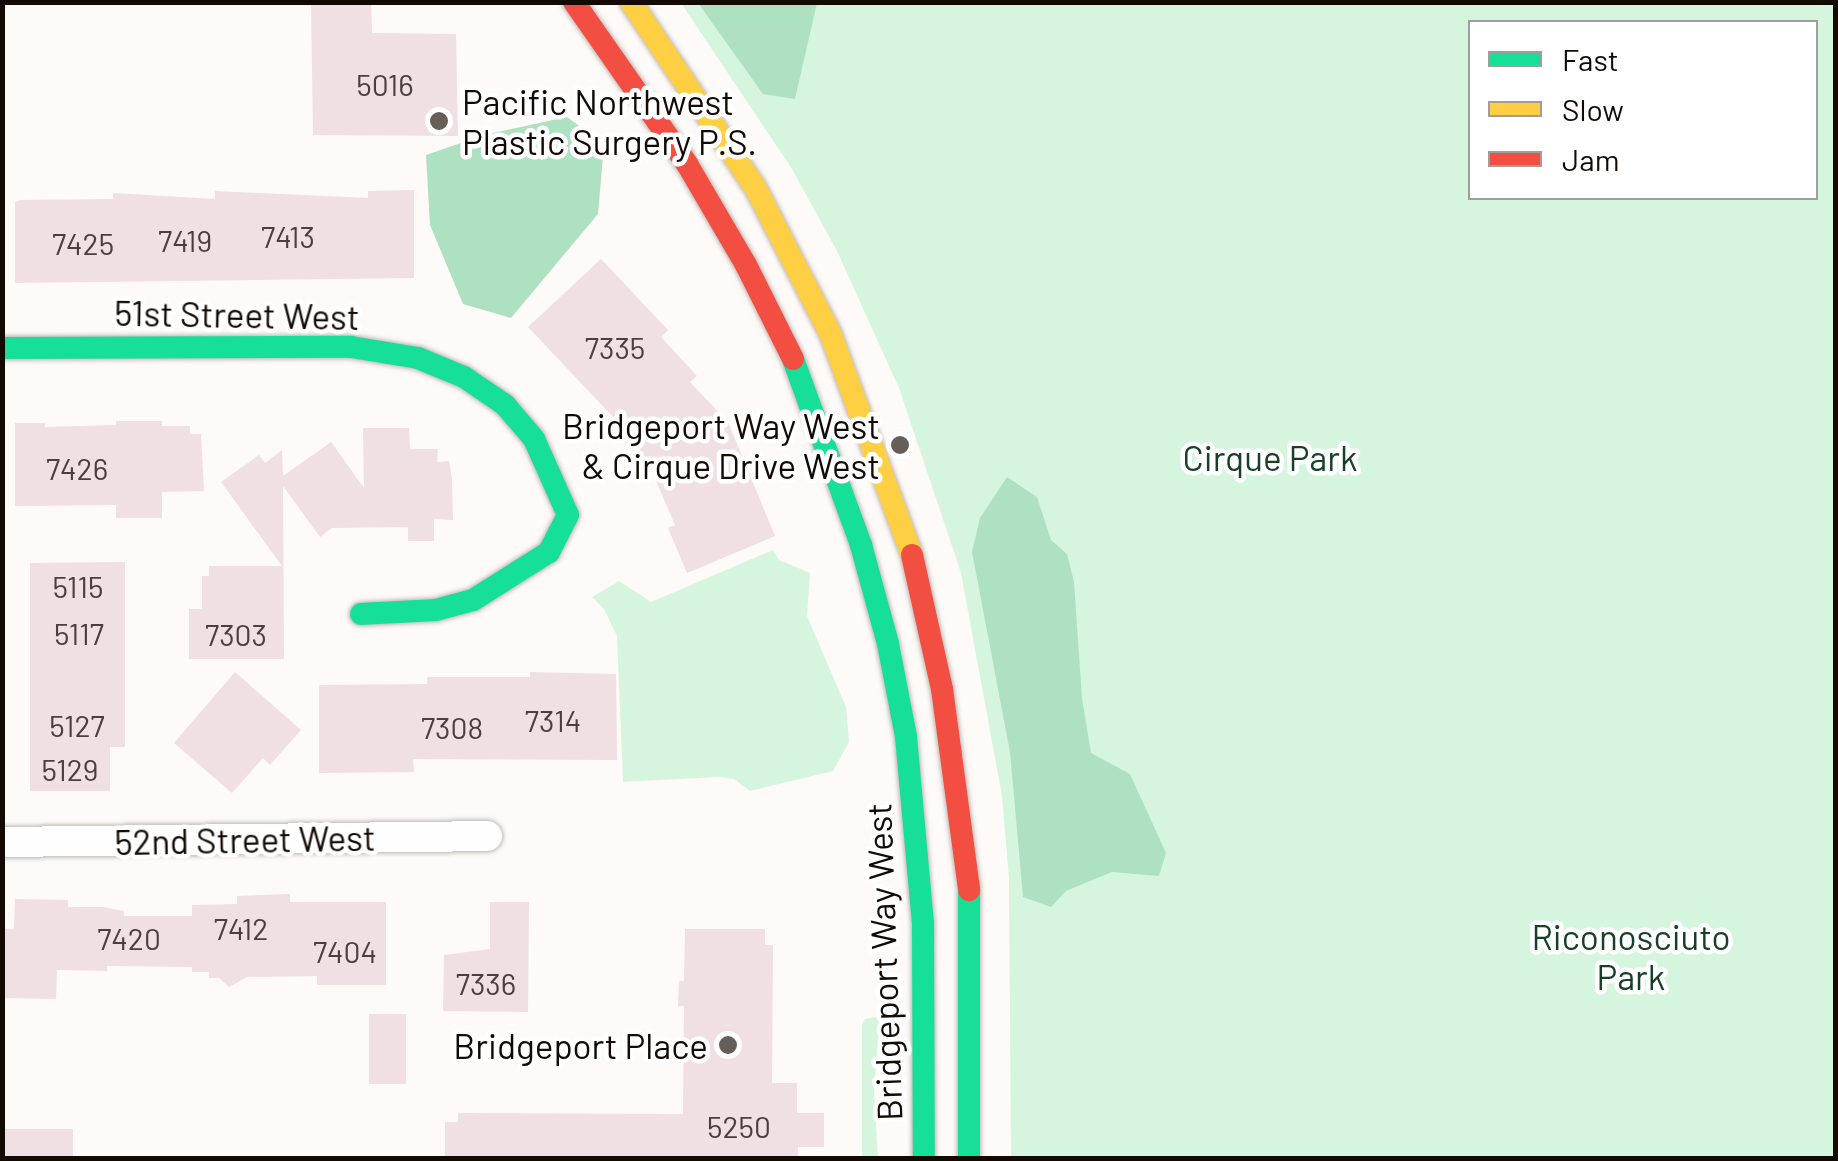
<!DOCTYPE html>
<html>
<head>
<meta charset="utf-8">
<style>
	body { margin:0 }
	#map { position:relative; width:1838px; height:1161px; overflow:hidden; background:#fdfaf7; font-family:Barlow,sans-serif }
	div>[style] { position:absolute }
	.green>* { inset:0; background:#d5f5de }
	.forest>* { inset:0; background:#aee1c1 }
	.building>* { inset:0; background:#f0dfe3; transform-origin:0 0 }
	.roads { filter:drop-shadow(0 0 2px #c0bab6) drop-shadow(0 0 2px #c0bab6) }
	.street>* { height:30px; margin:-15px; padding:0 15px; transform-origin:15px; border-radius:15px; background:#fffefe }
	.fast>* { height:22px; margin:-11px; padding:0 11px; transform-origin:11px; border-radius:11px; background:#16e098 }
	.slow>* { height:22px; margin:-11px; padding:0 11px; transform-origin:11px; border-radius:11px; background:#ffcf43 }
	.jam>* { height:22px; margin:-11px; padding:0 11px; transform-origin:11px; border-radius:11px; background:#f24e42 }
	.dots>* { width:28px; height:28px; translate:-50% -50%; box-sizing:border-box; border:5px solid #fff; border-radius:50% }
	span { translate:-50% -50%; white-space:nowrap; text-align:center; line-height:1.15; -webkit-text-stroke:9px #fff; paint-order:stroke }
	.number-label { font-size:30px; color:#4a3f3c }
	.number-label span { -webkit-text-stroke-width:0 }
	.poi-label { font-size:35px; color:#130a04 }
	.left { translate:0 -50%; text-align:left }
	.right { translate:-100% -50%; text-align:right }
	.street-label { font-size:35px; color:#130a04 }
	.park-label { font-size:35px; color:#184029 }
	.frame { position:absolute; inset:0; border:5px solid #130a04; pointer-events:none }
	.legend { position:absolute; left:1468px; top:20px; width:350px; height:180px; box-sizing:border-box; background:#fff; border:2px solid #a19d9b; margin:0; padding:12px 18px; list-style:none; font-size:30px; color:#130a04 }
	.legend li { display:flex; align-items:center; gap:20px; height:50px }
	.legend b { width:50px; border:2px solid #a19d9b }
</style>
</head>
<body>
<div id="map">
	<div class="green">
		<div style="clip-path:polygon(evenodd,681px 3px,1835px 3px,1835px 1158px,1011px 1158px,1009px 878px,1002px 796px,961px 573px,899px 388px,837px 251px,792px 169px,681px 3px,1470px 22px,1816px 22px,1816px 198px,1470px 198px,1470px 22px)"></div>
		<div style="clip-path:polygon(773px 550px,779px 560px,810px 573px,807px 616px,846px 707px,849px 742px,833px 771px,750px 791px,734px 779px,718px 777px,623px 782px,617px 636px,604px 609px,592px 597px,619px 581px,651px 602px)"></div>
		<div style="clip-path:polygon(880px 1016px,874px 1091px,878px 1158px,862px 1158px,862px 1025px,865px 1019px)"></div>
	</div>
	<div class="forest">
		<div style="clip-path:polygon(698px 3px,817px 3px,795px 99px,763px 94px)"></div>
		<div style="clip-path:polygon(567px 117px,604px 144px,598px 214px,511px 318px,463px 304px,430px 225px,426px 155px,484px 135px)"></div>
		<div style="clip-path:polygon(1007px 477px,1037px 497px,1051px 540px,1067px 554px,1074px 582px,1082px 698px,1091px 753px,1130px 774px,1166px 853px,1159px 876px,1112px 872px,1066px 891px,1051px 907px,1023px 897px,1010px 752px,972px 552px,980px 518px)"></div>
	</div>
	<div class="building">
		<div style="clip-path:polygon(311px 2px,371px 2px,372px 33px,456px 34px,458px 136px,313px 135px)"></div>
		<div style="clip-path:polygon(414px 190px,414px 278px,15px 283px,15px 202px,21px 200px,113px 199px,113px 193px,215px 199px,215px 191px,368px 198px,368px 191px)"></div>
		<div style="clip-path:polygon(601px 259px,668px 330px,661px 337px,697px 376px,690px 382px,728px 422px,775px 536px,687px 573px,668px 528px,675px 525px,652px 471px,625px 443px,632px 437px,528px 327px)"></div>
		<div style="clip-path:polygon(116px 421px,162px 421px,162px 426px,190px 426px,190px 434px,201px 434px,204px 491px,162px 492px,162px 518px,116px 518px,116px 505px,15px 506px,15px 423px,45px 423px,45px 427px,116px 425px)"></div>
		<div style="clip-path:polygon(363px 428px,409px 428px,410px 449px,438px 449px,437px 462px,449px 461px,452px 479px,453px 520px,434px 519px,434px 541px,408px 541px,408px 527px,332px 528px,320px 537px,283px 486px,284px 659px,189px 659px,189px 609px,202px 609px,202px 576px,209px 576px,209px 566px,282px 566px,221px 482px,259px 455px,265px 463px,282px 450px,283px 476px,331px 442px,364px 488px)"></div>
		<div style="clip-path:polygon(125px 562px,125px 747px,110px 747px,110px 791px,30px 791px,30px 563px)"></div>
		<div style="clip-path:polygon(235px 672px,301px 730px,270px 765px,263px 758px,232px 793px,174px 743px)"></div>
		<div style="clip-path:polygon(530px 672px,616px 674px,617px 760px,413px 759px,414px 772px,319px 773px,319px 685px,427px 684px,427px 677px,530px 677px)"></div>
		<div style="clip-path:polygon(290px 894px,290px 902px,386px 902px,386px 985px,317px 985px,317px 976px,247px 977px,229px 987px,219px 978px,209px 978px,209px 972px,192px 972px,192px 967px,107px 966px,107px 971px,57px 970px,56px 999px,2px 998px,2px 929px,14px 929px,15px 899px,68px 900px,68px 907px,103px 907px,124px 911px,124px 916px,192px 916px,192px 905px,237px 904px,237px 896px)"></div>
		<div style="clip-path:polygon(490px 902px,529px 902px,528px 1012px,443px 1011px,444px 955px,490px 949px)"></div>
		<div style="clip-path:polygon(685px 929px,765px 929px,765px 945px,773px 945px,772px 1083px,797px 1083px,797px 1113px,824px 1113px,824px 1147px,798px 1147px,798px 1158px,445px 1158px,445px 1122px,458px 1122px,458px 1113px,683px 1114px,684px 1006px,678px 1006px,679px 981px,684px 981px)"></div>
		<div style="left:369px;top:1014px;width:37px;height:70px"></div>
		<div style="left:2px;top:1129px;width:71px;height:29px"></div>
	</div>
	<div class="roads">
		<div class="street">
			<div style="left:2px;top:842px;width:485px;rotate:-0.7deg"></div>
		</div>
		<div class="fast">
			<div style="left:2px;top:348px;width:349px;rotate:-0.2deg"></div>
			<div style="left:351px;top:347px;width:68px;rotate:9.3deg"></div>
			<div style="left:418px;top:358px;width:50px;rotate:22.4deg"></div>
			<div style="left:464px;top:377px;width:50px;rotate:34.3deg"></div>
			<div style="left:505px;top:405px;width:45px;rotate:49.5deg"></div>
			<div style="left:534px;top:439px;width:83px;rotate:65.9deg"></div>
			<div style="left:568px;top:515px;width:42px;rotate:117.2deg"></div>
			<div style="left:549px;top:552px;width:90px;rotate:147.7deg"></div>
			<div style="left:473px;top:600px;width:39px;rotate:165deg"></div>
			<div style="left:435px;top:610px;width:74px;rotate:176.9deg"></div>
			<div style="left:793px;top:359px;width:198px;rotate:69.9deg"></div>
			<div style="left:861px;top:545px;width:103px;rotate:74.7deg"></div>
			<div style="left:888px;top:644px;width:95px;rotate:79deg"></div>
			<div style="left:906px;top:737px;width:187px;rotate:84.8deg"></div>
			<div style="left:923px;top:923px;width:235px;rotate:89.8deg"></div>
			<div style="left:969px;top:890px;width:268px;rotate:90deg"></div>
		</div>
		<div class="slow">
			<div style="left:631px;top:2px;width:223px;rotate:56.2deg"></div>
			<div style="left:755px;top:187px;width:166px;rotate:62.8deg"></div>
			<div style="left:831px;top:335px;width:234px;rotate:69.8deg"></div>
		</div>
		<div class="jam">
			<div style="left:574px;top:2px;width:198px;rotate:55.1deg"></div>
			<div style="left:687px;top:164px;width:117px;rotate:59.7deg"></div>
			<div style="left:746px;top:265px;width:105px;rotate:63.4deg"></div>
			<div style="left:912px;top:555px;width:137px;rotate:77.4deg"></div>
			<div style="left:942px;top:689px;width:203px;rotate:82.3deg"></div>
		</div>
	</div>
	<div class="dots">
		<div style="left:439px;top:121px;background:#655e59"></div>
		<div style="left:900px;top:445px;background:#655e59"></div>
		<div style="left:728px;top:1045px;background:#655e59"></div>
	</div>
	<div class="number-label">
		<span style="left:385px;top:84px">5016</span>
		<span style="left:288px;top:236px">7413</span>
		<span style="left:185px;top:240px">7419</span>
		<span style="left:83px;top:243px">7425</span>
		<span style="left:615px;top:347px">7335</span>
		<span style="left:77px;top:468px">7426</span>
		<span style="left:78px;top:586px">5115</span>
		<span style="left:79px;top:633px">5117</span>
		<span style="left:236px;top:634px">7303</span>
		<span style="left:553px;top:720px">7314</span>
		<span style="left:77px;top:725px">5127</span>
		<span style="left:452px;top:727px">7308</span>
		<span style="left:70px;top:769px">5129</span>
		<span style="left:241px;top:928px">7412</span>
		<span style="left:129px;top:938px">7420</span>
		<span style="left:345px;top:951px">7404</span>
		<span style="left:486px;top:983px">7336</span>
		<span style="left:739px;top:1126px">5250</span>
	</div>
	<div class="poi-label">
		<span class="left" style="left:462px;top:121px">Pacific Northwest<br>Plastic Surgery P.S.</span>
		<span class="right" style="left:880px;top:445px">Bridgeport Way West<br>&amp; Cirque Drive West</span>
		<span class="right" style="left:708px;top:1045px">Bridgeport Place</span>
	</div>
	<div class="street-label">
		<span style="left:237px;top:314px;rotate:1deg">51st Street West</span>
		<span style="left:245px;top:839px;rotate:-1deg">52nd Street West</span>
		<span style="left:883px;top:962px;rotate:-92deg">Bridgeport Way West</span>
	</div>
	<div class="park-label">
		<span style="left:1270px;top:457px">Cirque Park</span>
		<span style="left:1631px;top:956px">Riconosciuto<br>Park</span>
	</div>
	<div class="frame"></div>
	<ul class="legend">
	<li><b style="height:12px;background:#16e098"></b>Fast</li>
	<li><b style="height:12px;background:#ffcf43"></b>Slow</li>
	<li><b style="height:12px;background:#f24e42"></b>Jam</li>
	</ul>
</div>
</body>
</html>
